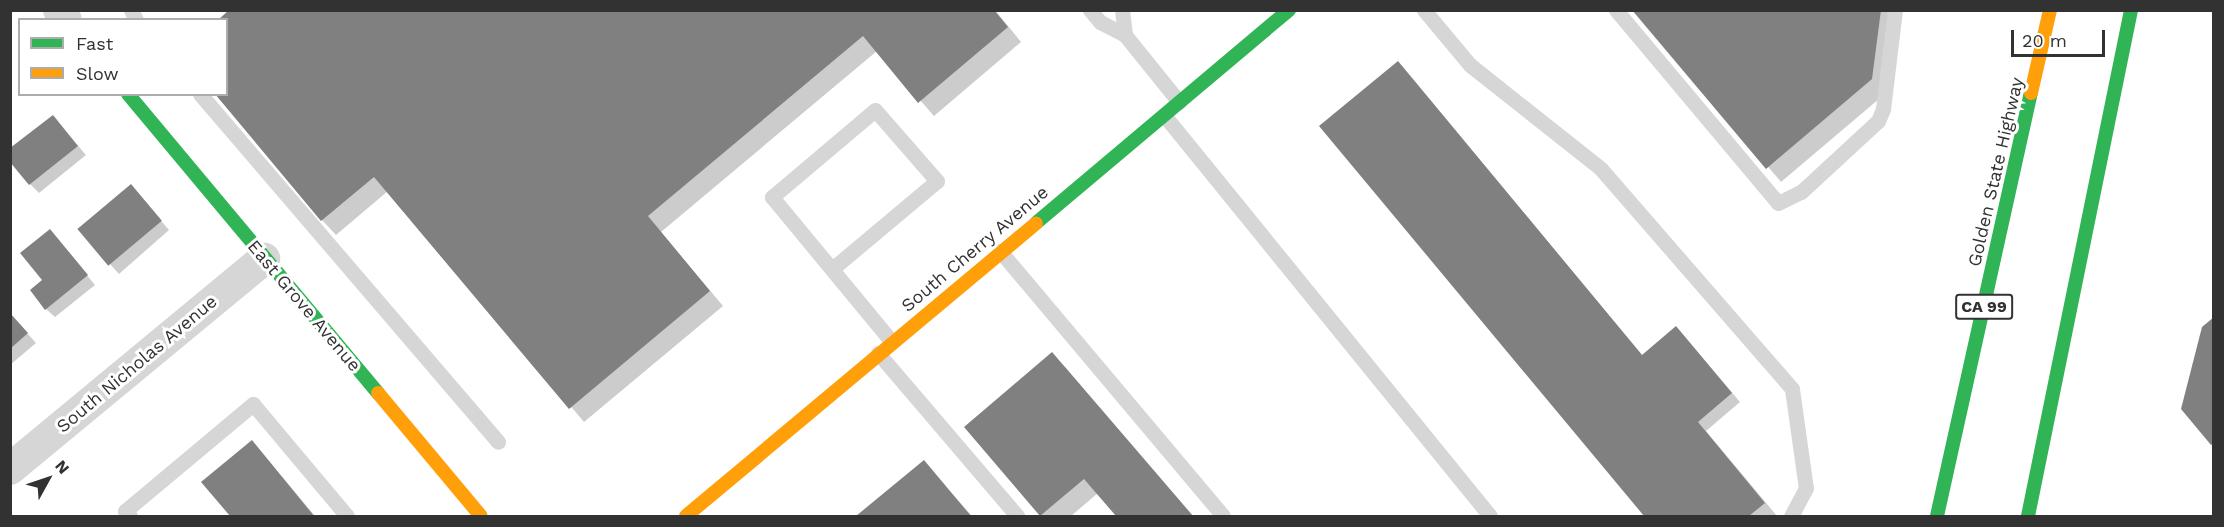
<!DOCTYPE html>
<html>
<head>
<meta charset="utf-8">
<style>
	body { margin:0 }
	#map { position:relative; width:2224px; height:527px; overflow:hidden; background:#fff; font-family:"Work Sans",sans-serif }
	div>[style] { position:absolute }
	.shadow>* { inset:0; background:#0003 }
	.building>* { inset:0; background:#808080; transform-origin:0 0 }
	.lane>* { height:15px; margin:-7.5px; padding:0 7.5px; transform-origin:7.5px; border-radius:7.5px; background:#d6d6d6 }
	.street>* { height:32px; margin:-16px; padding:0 16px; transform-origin:16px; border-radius:16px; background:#d6d6d6 }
	.fast>* { height:14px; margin:-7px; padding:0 7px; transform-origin:7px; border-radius:7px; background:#30b455 }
	.slow>* { height:14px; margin:-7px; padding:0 7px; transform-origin:7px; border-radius:7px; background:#ff9f0a }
	span { translate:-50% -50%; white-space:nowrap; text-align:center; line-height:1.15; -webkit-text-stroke:6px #fff; paint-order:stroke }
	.shield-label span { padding:2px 4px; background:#fff; border:2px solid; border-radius:4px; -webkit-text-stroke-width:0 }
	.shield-label { font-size:16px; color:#323232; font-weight:700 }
	.street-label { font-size:18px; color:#323232 }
	.frame { position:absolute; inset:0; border:12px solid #323232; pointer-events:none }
	.legend { position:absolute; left:18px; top:18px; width:210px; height:78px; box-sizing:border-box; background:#fff; border:2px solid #adadad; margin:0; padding:8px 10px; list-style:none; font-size:18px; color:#323232 }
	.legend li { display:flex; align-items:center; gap:12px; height:30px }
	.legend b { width:30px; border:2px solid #adadad }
	.north { position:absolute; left:18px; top:449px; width:60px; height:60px; -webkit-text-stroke:4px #fff; paint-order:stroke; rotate:50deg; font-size:16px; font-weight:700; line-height:24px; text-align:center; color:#323232 }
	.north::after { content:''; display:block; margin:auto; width:21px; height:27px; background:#323232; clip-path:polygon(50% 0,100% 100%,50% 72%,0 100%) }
	.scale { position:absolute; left:2011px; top:30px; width:94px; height:27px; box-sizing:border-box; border:3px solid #323232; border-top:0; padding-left:8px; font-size:18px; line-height:21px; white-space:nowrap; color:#323232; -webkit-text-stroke:4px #fff; paint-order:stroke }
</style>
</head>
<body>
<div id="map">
	<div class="shadow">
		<div style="clip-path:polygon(231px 10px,995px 10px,1021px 42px,934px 116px,877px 51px,661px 232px,723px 306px,584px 422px,388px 191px,336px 235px,322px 220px,217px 94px,226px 94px)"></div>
		<div style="clip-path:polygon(1634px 10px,1897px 10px,1886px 93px,1781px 182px)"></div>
		<div style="clip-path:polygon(1412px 78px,1643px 356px,1676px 328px,1685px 337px,1740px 402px,1706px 431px,1777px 516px,1646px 516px,1321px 126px)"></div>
		<div style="clip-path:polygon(53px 117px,86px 155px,39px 193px,30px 184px)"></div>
		<div style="clip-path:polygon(139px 195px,169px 230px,119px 274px,80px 231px)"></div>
		<div style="clip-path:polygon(58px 240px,95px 285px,55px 317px,46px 309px,44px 281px)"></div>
		<div style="clip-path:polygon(10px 314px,36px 343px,10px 365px)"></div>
		<div style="clip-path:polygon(1052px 354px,1066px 368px,1193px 516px,1118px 516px,1098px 493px,1071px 516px,1042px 516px,966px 427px)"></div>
		<div style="clip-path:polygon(251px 442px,263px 454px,315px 516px,232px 516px,203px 482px)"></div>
		<div style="clip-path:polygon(923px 462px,972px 516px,859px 516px)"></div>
	</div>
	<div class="building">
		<div style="clip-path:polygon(229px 10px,994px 10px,1008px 27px,918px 103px,863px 36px,648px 216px,710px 291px,569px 409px,374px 177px,321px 221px,215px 94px,226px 94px,226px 20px,218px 20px)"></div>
		<div style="clip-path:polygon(1632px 10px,1881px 10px,1872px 79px,1766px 169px)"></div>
		<div style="clip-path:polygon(1398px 61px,1642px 355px,1676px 326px,1732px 393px,1698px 422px,1765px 503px,1749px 516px,1644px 516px,1319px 126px)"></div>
		<div style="clip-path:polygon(53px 115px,78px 146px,29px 185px,10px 162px,10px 148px)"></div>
		<div style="left:131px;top:184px;width:48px;height:70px;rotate:50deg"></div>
		<div style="clip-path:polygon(50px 229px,88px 275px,45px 310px,30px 290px,42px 280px,20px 253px)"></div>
		<div style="clip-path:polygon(10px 313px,28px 333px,10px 349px)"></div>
		<div style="clip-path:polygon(2214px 317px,2214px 443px,2211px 445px,2181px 409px,2202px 327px)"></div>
		<div style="clip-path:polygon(1052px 352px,1193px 516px,1116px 516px,1084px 479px,1040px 516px,964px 427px)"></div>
		<div style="clip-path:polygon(252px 440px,314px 516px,230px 516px,201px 482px)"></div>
		<div style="clip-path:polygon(924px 460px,971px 516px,856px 516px)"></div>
	</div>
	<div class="lane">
		<div style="left:131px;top:10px;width:11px;rotate:63deg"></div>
		<div style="left:1090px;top:10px;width:16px;rotate:50deg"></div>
		<div style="left:1100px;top:22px;width:28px;rotate:27deg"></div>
		<div style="left:1125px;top:35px;width:86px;rotate:51.1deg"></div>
		<div style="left:1122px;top:10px;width:25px;rotate:83deg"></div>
		<div style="left:1424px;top:10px;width:72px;rotate:50.1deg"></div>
		<div style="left:1470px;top:65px;width:167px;rotate:38.4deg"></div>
		<div style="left:1601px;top:169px;width:291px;rotate:49deg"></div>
		<div style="left:1792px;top:389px;width:100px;rotate:82deg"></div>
		<div style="left:1806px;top:488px;width:32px;rotate:118deg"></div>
		<div style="left:1616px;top:10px;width:252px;rotate:50deg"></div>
		<div style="left:1778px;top:203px;width:25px;rotate:-26deg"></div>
		<div style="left:1801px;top:192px;width:105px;rotate:-42.7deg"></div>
		<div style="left:1878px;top:121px;width:13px;rotate:-67deg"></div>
		<div style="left:1883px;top:109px;width:100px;rotate:-83.1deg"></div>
		<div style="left:200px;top:94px;width:458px;rotate:49.4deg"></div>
		<div style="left:1164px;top:115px;width:517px;rotate:50.89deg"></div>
		<div style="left:1000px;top:251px;width:346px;rotate:49.9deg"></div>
		<div style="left:832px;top:269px;width:137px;rotate:-40deg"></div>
		<div style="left:937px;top:181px;width:94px;rotate:-131.1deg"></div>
		<div style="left:875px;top:110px;width:135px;rotate:139.8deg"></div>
		<div style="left:772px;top:197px;width:188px;rotate:50.4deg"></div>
		<div style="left:878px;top:353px;width:214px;rotate:49.5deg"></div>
		<div style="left:130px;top:516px;width:7px;rotate:-135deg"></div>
		<div style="left:125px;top:511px;width:167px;rotate:-39.9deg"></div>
		<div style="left:253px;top:404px;width:146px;rotate:50deg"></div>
	</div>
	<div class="street">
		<div style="left:59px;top:10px;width:12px;rotate:55deg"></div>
		<div style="left:10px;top:469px;width:330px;rotate:-39.6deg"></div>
	</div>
	<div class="fast">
		<div style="left:128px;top:94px;width:390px;rotate:50.1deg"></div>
		<div style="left:1036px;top:223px;width:331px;rotate:-40.1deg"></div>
		<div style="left:1937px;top:516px;width:433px;rotate:-77.5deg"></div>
		<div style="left:2028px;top:516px;width:516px;rotate:-78.49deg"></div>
	</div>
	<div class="slow">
		<div style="left:2031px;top:93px;width:85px;rotate:-77.1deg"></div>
		<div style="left:378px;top:393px;width:160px;rotate:50.1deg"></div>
		<div style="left:686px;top:516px;width:456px;rotate:-39.9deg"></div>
	</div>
	<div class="shield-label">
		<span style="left:1984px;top:307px">CA 99</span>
	</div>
	<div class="street-label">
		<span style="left:1996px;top:172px;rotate:-77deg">Golden State Highway</span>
		<span style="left:975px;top:249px;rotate:-40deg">South Cherry Avenue</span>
		<span style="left:304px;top:306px;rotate:50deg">East Grove Avenue</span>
		<span style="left:137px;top:364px;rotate:-40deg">South Nicholas Avenue</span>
	</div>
	<div class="frame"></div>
	<ul class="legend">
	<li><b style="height:8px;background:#30b455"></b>Fast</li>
	<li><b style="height:8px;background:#ff9f0a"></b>Slow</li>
	</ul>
	<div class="north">N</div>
	<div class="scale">20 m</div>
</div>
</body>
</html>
